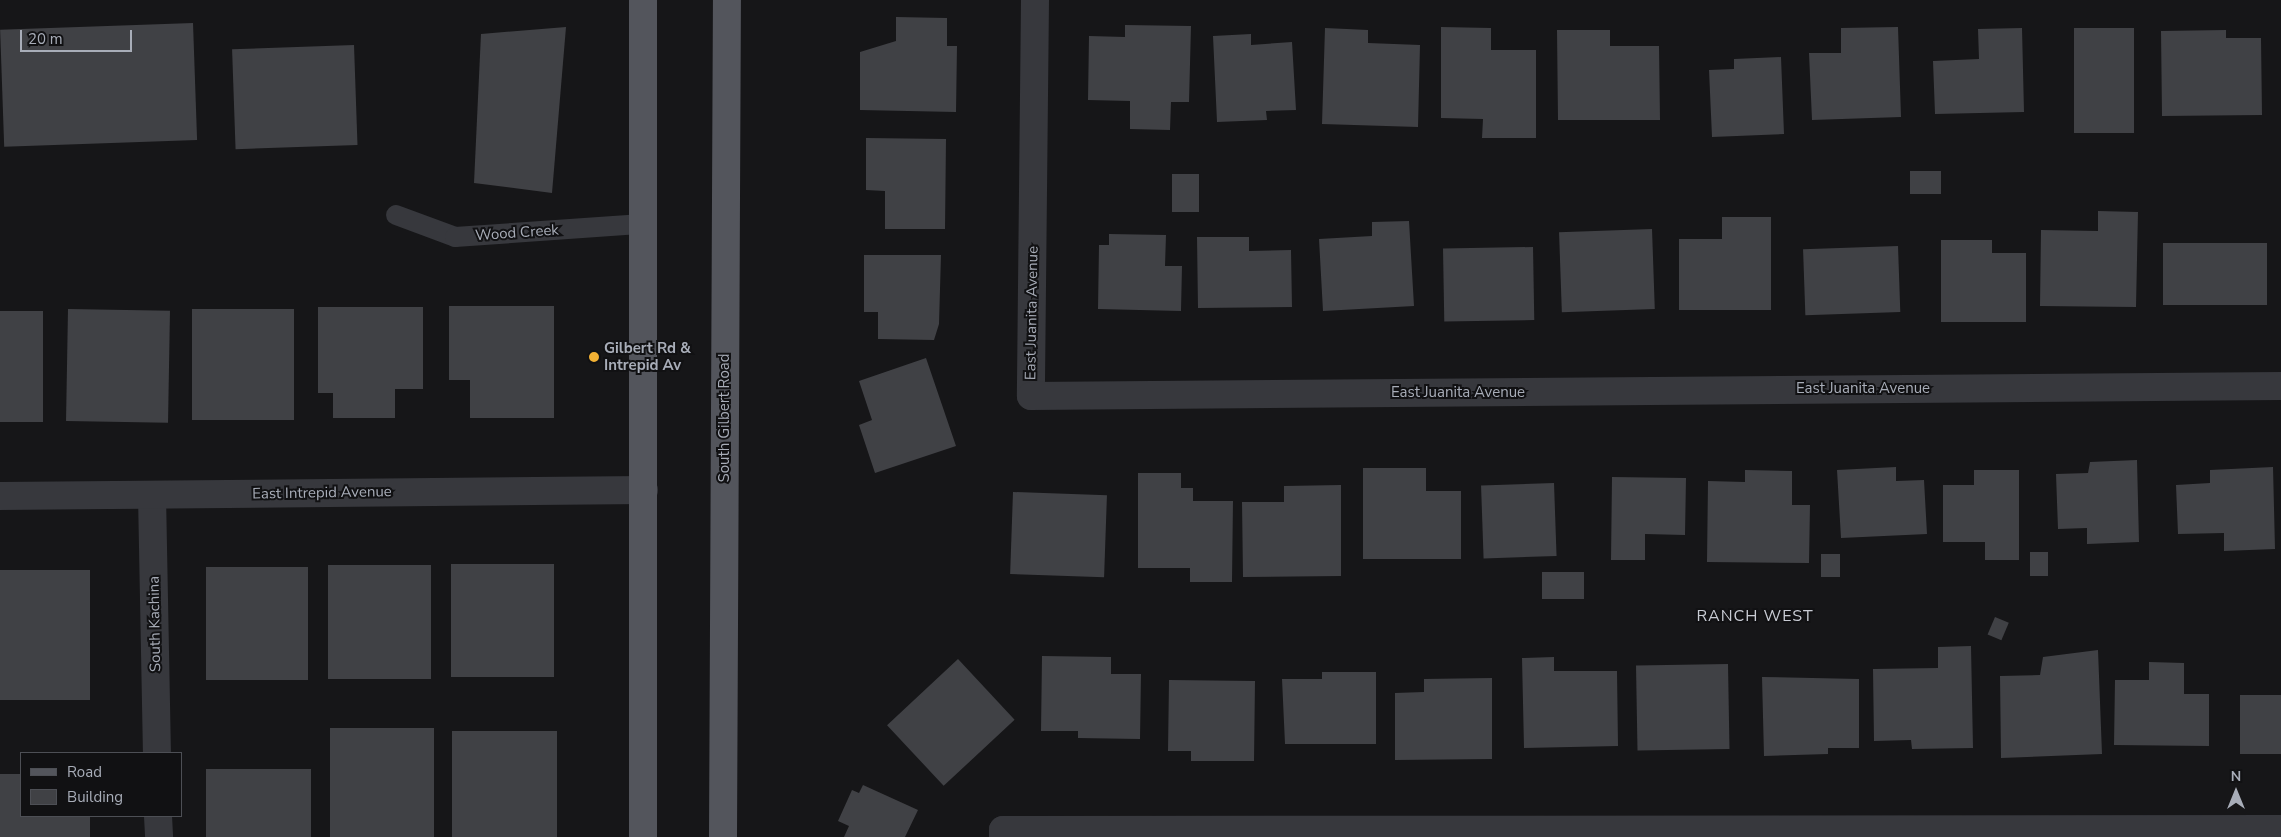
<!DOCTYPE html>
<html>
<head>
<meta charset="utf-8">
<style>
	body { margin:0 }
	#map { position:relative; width:2281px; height:837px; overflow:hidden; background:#161618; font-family:"Nunito Sans",sans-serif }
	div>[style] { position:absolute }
	.building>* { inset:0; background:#404145; transform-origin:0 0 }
	.service>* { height:20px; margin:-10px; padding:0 10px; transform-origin:10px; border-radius:10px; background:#37383d }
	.minor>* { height:28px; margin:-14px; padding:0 14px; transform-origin:14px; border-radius:14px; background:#37383d }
	.primary>* { height:28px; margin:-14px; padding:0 14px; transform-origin:14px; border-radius:14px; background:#53555c }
	.dots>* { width:14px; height:14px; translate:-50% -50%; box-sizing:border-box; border:2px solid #111113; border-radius:50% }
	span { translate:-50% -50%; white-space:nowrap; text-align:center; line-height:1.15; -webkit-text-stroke:4px #111113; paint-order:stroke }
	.street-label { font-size:15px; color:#a8adb8 }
	.poi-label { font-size:15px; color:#a8adb8; font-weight:700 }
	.left { translate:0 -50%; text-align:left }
	.neighbourhood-label { font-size:16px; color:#c9ccd4; letter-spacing:1px }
	.legend { position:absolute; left:20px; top:752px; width:162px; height:65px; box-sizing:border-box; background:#111113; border:1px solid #4d4f55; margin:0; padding:6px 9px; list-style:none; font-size:15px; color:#a8adb8 }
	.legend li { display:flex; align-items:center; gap:10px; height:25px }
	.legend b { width:25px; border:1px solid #4d4f55 }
	.north { position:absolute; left:2211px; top:767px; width:50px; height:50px; -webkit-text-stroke:4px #111113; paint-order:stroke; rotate:0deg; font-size:14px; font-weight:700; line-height:20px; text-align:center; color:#a8adb8 }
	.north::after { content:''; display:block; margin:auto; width:18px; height:22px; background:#a8adb8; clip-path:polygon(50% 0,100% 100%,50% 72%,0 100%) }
	.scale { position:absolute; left:20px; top:30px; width:112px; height:22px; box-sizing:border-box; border:2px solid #a8adb8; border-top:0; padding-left:6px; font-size:15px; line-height:18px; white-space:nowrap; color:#a8adb8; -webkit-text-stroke:4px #111113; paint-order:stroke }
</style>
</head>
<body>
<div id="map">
	<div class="building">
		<div style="clip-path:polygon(896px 17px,947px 18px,947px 46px,957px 46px,956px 112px,860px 110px,860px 52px,896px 41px)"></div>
		<div style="left:193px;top:23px;width:117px;height:193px;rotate:88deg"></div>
		<div style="clip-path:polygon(1125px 25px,1191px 26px,1189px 102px,1171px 102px,1170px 130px,1130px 129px,1130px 101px,1088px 100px,1089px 36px,1125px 37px)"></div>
		<div style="clip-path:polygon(566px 27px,552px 193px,474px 183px,481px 34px)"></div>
		<div style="clip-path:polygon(1441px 27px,1491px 28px,1491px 50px,1536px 50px,1536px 138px,1482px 138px,1483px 119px,1441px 118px)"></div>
		<div style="clip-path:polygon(1898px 27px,1901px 117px,1812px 120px,1809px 53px,1841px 53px,1841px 28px)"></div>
		<div style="clip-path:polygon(1325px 28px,1368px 30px,1368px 43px,1420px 45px,1418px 127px,1322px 124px)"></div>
		<div style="clip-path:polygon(2022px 28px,2024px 112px,1935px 114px,1933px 61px,1979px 59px,1978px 29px)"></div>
		<div style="left:2074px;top:28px;width:60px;height:105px"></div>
		<div style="clip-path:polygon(1557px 30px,1610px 30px,1610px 46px,1659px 46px,1660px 120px,1558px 120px)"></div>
		<div style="clip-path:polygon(2226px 30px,2226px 38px,2261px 38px,2262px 115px,2162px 116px,2161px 31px)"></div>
		<div style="clip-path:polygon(1251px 34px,1251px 45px,1292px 42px,1296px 110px,1266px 111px,1267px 120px,1217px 122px,1213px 36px)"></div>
		<div style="left:354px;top:45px;width:100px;height:122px;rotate:88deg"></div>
		<div style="clip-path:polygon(1781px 57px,1784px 134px,1712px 137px,1709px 70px,1734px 69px,1734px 59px)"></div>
		<div style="clip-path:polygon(866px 138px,946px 139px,945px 229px,885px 229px,885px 191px,866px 190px)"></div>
		<div style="left:1910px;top:171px;width:31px;height:23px"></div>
		<div style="left:1172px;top:174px;width:27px;height:38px"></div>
		<div style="clip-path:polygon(2098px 211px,2138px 212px,2136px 307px,2040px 306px,2041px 230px,2098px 231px)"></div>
		<div style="clip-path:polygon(1722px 217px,1771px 217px,1771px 310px,1679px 310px,1679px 239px,1722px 239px)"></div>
		<div style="clip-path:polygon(1409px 221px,1414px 306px,1323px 311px,1319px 239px,1372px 236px,1372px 222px)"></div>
		<div style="left:1652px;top:229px;width:80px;height:93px;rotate:88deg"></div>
		<div style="clip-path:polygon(1109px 234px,1166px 235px,1165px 266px,1182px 266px,1181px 311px,1098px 309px,1099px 245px,1109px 245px)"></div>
		<div style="clip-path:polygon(1197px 237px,1249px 237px,1249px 251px,1291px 250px,1292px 307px,1198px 308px)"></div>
		<div style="clip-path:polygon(1941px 240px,1992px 240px,1992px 253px,2026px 253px,2026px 322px,1941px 322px)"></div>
		<div style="left:2163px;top:243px;width:104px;height:62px"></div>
		<div style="left:1898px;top:246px;width:66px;height:95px;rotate:88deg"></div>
		<div style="left:1533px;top:247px;width:73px;height:90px;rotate:89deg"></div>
		<div style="clip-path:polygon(864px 255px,941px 255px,939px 324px,934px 340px,878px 339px,878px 312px,864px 312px)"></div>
		<div style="clip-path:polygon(449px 306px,554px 306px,554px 418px,470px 418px,470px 380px,449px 380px)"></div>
		<div style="clip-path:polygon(318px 307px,423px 307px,423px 389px,395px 389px,395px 418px,333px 418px,333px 393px,318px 393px)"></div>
		<div style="left:68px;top:309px;width:102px;height:112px;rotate:1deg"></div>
		<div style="left:192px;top:309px;width:102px;height:111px"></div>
		<div style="left:0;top:311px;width:43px;height:111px"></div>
		<div style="clip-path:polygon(926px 358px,956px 446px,875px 473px,859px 425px,872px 420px,859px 381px)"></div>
		<div style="clip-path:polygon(2137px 460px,2139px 542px,2087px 544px,2087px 528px,2058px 529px,2056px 474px,2088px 473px,2090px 462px)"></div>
		<div style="clip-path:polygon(1896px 467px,1896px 481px,1924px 480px,1927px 534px,1841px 538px,1837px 470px)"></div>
		<div style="clip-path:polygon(2273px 467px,2275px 549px,2224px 551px,2224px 533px,2178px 534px,2176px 485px,2210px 483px,2210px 470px)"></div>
		<div style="clip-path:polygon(1363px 468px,1426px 468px,1426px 491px,1461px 491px,1461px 559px,1363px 559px)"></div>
		<div style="clip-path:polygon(1745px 470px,1792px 471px,1792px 505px,1810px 505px,1809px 563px,1707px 562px,1708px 481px,1745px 482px)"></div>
		<div style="clip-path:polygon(1974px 470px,2019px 470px,2019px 560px,1985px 560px,1985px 542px,1943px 542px,1943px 485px,1974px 485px)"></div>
		<div style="clip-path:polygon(1138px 473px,1181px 473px,1181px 488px,1193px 488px,1193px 501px,1233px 501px,1232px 582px,1190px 582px,1190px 568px,1138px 568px)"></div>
		<div style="clip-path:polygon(1612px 477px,1686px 478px,1685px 535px,1645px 534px,1645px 560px,1611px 560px)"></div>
		<div style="left:1554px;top:483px;width:73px;height:73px;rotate:88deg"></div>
		<div style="clip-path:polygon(1341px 485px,1341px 576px,1243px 577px,1242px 502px,1284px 502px,1284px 486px)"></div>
		<div style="left:1013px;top:492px;width:94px;height:82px;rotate:2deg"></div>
		<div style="left:2030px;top:552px;width:18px;height:24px"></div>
		<div style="left:1821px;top:554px;width:19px;height:23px"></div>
		<div style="left:451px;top:564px;width:103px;height:113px"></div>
		<div style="left:328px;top:565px;width:103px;height:114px"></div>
		<div style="left:206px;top:567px;width:102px;height:113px"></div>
		<div style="left:0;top:570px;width:90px;height:130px"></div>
		<div style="left:1542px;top:572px;width:42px;height:27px"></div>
		<div style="left:1995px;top:617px;width:15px;height:19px;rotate:23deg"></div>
		<div style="clip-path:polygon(1971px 646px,1973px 748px,1912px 749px,1911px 740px,1874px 741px,1873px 669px,1938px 668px,1938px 647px)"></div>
		<div style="clip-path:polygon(2098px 650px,2102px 754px,2001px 758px,2000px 676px,2040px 675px,2043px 657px)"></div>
		<div style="clip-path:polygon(1042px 656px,1111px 657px,1111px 674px,1141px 674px,1140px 739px,1078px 738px,1078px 731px,1041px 731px)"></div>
		<div style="clip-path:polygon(1554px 657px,1554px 671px,1617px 671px,1618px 746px,1524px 748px,1522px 658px)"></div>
		<div style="left:958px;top:659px;width:83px;height:97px;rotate:47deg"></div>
		<div style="clip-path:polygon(2149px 662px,2184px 663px,2184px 694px,2209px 694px,2209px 746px,2114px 745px,2115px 680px,2149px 680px)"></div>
		<div style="left:1728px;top:664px;width:85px;height:92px;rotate:89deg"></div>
		<div style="clip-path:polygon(1322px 672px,1376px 672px,1376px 744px,1285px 744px,1282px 679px,1322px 679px)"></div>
		<div style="clip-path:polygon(1762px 677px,1859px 679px,1859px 748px,1828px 748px,1828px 754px,1764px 756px)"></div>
		<div style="clip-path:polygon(1492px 678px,1492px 759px,1395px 760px,1395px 693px,1424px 692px,1424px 679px)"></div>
		<div style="clip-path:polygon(1169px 680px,1255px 681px,1254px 761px,1191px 761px,1191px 751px,1168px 751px)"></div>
		<div style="left:2240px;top:695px;width:41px;height:59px"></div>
		<div style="left:330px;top:728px;width:104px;height:109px"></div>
		<div style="left:452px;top:731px;width:105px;height:106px"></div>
		<div style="left:206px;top:769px;width:105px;height:68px"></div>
		<div style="clip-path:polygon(0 774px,21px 774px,21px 816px,90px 816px,90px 837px,0 837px)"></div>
		<div style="clip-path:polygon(863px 785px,918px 810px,905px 837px,844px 837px,849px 826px,838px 821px,852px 790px,859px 793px)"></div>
	</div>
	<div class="service">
		<div style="left:396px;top:215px;width:63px;rotate:20.4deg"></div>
		<div style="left:455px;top:237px;width:188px;rotate:-4deg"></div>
	</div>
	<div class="minor">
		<div style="left:1035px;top:0;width:396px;rotate:90.6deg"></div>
		<div style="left:1031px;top:396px;width:1250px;rotate:-0.46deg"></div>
		<div style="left:152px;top:495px;width:258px;rotate:88.9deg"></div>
		<div style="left:0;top:496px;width:644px;rotate:-0.53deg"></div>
		<div style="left:158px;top:816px;width:21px;rotate:87deg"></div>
		<div style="left:1003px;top:837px;width:7px;rotate:-90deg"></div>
		<div style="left:1003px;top:830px;width:1278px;rotate:-0.04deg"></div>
	</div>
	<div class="primary">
		<div style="left:643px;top:837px;width:837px;rotate:-90deg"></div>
		<div style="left:723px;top:837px;width:837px;rotate:-89.73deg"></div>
	</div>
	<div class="dots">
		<div style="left:594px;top:357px;background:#f2b134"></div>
	</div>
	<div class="street-label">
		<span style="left:517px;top:233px;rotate:-4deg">Wood Creek</span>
		<span style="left:1032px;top:313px;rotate:-89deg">East Juanita Avenue</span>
		<span style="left:1863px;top:389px">East Juanita Avenue</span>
		<span style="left:1458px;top:393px">East Juanita Avenue</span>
		<span style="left:725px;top:418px;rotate:-90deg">South Gilbert Road</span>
		<span style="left:322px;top:493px;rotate:-1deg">East Intrepid Avenue</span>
		<span style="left:155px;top:624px;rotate:-91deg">South Kachina</span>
	</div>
	<div class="poi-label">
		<span class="left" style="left:604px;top:357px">Gilbert Rd &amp;<br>Intrepid Av</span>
	</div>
	<div class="neighbourhood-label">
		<span style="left:1755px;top:616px">RANCH WEST</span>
	</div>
	<ul class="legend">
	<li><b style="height:6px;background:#53555c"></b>Road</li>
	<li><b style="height:14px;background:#404145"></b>Building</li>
	</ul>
	<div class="north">N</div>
	<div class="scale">20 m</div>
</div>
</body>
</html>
